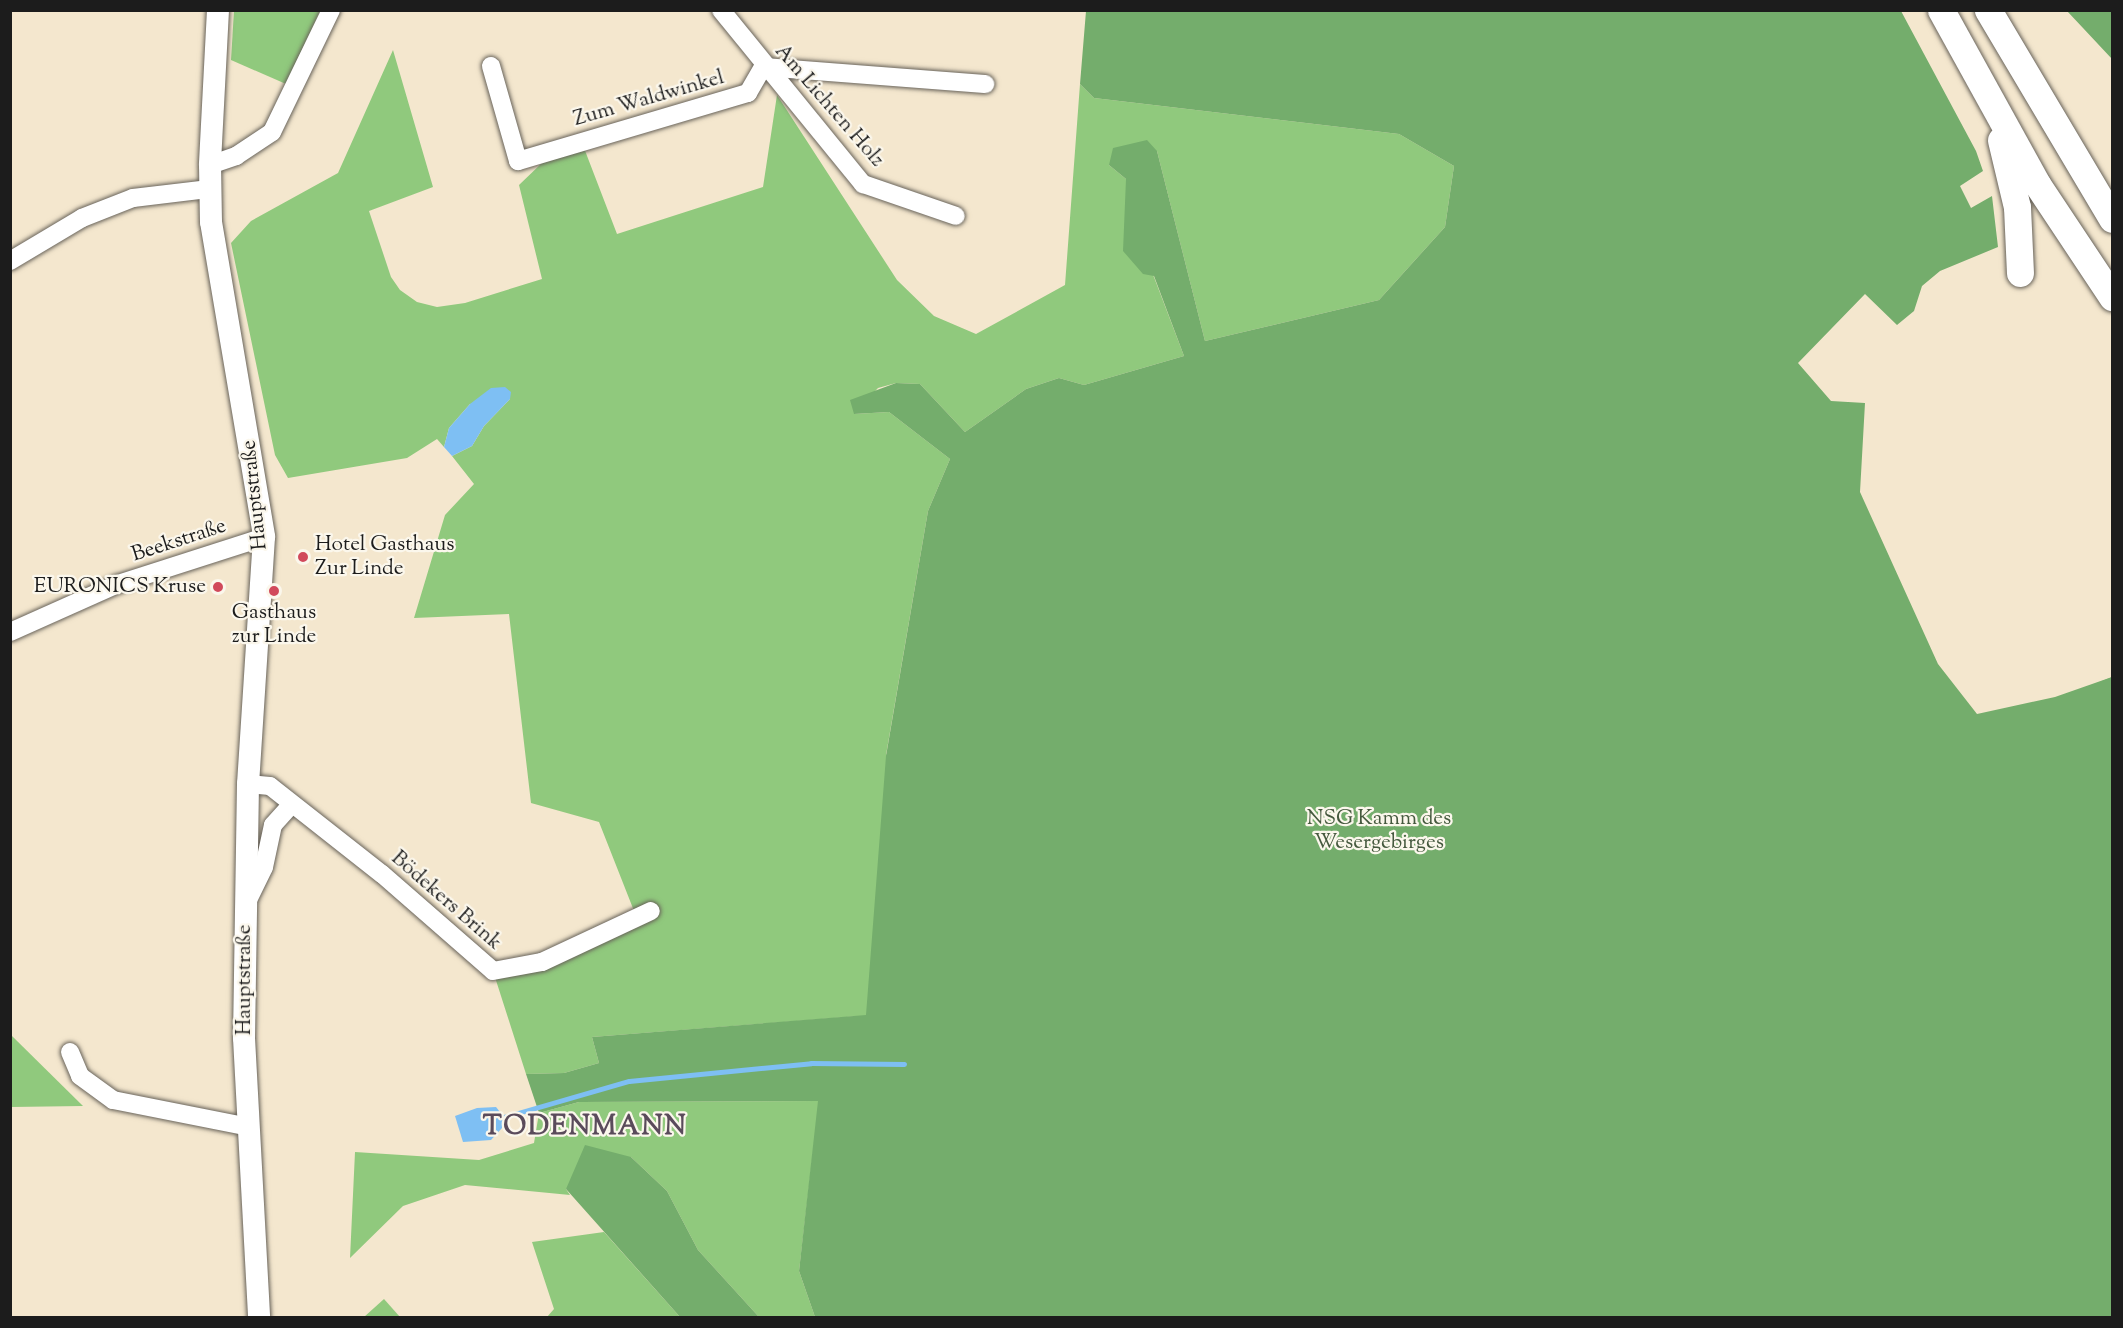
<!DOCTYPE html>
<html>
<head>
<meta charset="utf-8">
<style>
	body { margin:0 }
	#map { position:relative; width:2123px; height:1328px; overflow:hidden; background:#f4e7ce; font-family:"Sorts Mill Goudy",serif }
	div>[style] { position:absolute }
	.green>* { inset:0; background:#90c97d }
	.forest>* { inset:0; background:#74ad6c }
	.water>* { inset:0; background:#7ebff3 }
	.stream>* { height:5px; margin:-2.5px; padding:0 2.5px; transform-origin:2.5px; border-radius:2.5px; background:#7ebff3 }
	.roads { filter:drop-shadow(0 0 2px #68635a) drop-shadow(0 0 2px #68635a) }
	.minor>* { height:18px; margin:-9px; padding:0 9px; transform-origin:9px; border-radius:9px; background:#fff }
	.major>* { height:22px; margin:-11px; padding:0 11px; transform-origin:11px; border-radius:11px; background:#fff }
	.highway>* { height:27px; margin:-13.5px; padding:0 13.5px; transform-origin:13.5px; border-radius:13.5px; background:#fff }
	.dots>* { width:16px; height:16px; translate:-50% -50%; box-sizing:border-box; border:3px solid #fbf7ec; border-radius:50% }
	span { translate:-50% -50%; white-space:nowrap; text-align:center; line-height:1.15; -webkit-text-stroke:4.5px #fbf7ec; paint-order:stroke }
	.street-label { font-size:21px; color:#1c1c1c }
	.poi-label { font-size:21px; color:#1c1c1c }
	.left { translate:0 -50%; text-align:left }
	.right { translate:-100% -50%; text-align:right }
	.park-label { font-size:21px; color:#45593e }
	.district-label { font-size:27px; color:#5a4b5b; font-weight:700; letter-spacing:1.5px }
	.frame { position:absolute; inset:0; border:12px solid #1c1c1c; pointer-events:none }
</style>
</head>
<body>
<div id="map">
	<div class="green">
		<div style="clip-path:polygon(1168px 10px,1761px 312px,1872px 773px,2112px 677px,2112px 1317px,859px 1016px,592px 1037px,599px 1063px,564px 1073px,526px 1074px,493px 971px,522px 975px,636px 916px,599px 822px,531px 803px,509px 614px,414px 618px,445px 515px,474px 484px,452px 456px,472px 446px,484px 426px,510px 399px,470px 404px,449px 428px,444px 447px,437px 439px,407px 458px,288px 478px,275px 455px,231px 243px,251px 221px,338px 173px,393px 50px,433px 187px,369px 211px,391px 277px,400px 290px,417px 302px,437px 307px,465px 303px,542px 279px,519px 185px,544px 161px,584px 148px,617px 234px,763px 187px,777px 95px,897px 280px,934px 316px,976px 334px,1065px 285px,1080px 84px,1094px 98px,1399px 134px,1454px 166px,1445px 227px,1379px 300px,1205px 341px,1157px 151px,1109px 165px,1126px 179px,1127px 206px,1184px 356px,1084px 385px,1059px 378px,1026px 389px,965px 432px,920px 384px,896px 383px,878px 388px,854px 414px,889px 412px,950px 459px,928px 511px,886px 755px,1382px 302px,1452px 226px,1461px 163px)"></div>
		<div style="clip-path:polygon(234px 11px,320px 11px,286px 84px,231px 60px)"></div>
		<div style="clip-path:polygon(10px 1035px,11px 1035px,83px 1106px,11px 1107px)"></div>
		<div style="clip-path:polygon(819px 1101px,799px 1271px,815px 1317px,759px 1317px,698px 1250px,667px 1191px,631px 1157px,566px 1189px,570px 1195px,465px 1185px,403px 1206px,350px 1258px,355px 1152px,479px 1160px,534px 1143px,539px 1113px,579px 1102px)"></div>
		<div style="clip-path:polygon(604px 1232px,680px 1317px,547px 1317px,554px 1309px,532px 1242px)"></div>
		<div style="clip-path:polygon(384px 1299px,400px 1317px,364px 1317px)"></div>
	</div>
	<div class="forest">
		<div style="clip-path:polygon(1086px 11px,1901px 11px,1976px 151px,1983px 171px,1960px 186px,1971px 208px,1992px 196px,1998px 247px,1940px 271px,1922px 286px,1914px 311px,1897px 325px,1865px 294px,1798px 363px,1831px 401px,1865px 403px,1860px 492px,1938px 664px,1977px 714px,2055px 697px,2112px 677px,2112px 1317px,815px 1317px,799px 1271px,818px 1101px,579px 1102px,539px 1113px,526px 1074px,564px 1073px,599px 1063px,592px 1037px,866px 1015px,886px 756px,928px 511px,950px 459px,889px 412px,854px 414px,850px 400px,896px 383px,920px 384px,965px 432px,1026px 389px,1059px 378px,1084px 385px,1184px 356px,1154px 276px,1143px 274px,1123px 251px,1126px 179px,1109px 165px,1113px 148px,1147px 140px,1157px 151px,1205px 341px,1379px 300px,1445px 227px,1454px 166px,1399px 134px,1094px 98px,1080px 84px)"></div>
		<div style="clip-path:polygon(2067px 11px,2112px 11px,2112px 59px,2083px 28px)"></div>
		<div style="clip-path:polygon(585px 1145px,631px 1157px,667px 1191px,698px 1250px,759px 1317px,680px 1317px,566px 1189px)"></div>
	</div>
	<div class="water">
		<div style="clip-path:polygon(505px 387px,511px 392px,510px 399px,484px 426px,472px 446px,452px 456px,444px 447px,449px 428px,470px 404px,491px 388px)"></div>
		<div style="clip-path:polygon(496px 1107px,504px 1117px,502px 1128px,491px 1140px,463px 1142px,455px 1116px,477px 1108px)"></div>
	</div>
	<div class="stream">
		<div style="left:504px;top:1117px;width:130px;rotate:-16.1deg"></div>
		<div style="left:629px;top:1081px;width:183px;rotate:-5.6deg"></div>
		<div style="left:811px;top:1063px;width:93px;rotate:0.6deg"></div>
	</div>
	<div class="roads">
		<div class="minor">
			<div style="left:721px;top:10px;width:225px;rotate:50.8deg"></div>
			<div style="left:863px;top:184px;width:98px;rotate:19deg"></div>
			<div style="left:491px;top:66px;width:99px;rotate:74.1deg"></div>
			<div style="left:518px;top:161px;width:240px;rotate:-16.5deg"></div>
			<div style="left:748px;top:93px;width:30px;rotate:-60deg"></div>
			<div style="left:763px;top:67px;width:223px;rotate:4.4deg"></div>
			<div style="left:210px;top:165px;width:28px;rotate:-19deg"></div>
			<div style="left:236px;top:156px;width:43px;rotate:-33.7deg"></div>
			<div style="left:272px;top:132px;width:136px;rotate:-64.2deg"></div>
			<div style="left:10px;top:261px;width:84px;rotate:-30.8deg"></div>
			<div style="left:82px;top:218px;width:55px;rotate:-21.4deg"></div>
			<div style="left:133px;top:198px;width:77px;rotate:-6.8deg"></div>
			<div style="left:10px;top:632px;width:118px;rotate:-24deg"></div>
			<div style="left:118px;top:584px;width:153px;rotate:-17.8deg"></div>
			<div style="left:248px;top:784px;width:22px;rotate:5deg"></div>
			<div style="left:270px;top:786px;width:142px;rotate:38.2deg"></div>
			<div style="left:382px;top:874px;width:147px;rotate:41.1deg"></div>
			<div style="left:493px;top:971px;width:50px;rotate:-10.4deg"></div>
			<div style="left:542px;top:962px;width:120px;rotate:-25.1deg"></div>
			<div style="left:247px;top:902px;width:39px;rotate:-64deg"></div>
			<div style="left:264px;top:867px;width:43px;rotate:-77.9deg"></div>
			<div style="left:273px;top:825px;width:28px;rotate:-48deg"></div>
			<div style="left:70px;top:1052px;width:26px;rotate:67deg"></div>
			<div style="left:80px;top:1076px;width:41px;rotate:36deg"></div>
			<div style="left:113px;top:1100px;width:139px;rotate:11.2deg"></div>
		</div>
		<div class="major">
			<div style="left:218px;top:10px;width:155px;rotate:93deg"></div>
			<div style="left:210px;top:165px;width:57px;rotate:89deg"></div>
			<div style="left:211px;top:222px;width:319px;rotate:80.4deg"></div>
			<div style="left:264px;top:537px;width:248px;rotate:93.7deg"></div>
			<div style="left:248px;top:784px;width:254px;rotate:90.9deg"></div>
			<div style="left:244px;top:1038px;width:280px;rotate:86.9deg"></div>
		</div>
		<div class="highway">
			<div style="left:1941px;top:10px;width:199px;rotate:61.1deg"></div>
			<div style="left:2037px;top:184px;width:136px;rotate:56.4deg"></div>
			<div style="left:1988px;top:10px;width:243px;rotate:59.3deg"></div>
			<div style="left:2001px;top:140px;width:69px;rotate:76.6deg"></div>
			<div style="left:2017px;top:207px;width:66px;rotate:87.4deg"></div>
		</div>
	</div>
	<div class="dots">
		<div style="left:303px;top:557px;background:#d1495b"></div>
		<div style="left:218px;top:587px;background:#d1495b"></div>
		<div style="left:274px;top:591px;background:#d1495b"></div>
	</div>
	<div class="street-label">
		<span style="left:649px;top:99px;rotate:-16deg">Zum Waldwinkel</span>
		<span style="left:829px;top:106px;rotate:49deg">Am Lichten Holz</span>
		<span style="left:255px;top:495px;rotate:-96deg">Hauptstraße</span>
		<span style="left:179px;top:541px;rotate:-18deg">Beekstraße</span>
		<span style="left:446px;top:901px;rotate:41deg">Bödekers Brink</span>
		<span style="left:245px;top:980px;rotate:-90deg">Hauptstraße</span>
	</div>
	<div class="poi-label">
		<span class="left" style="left:315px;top:557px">Hotel Gasthaus<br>Zur Linde</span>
		<span class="right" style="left:206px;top:587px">EURONICS Kruse</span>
		<span style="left:274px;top:625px">Gasthaus<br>zur Linde</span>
	</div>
	<div class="park-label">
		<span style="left:1379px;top:831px">NSG Kamm des<br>Wesergebirges</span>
	</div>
	<div class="district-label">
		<span style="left:585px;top:1128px">TODENMANN</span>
	</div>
	<div class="frame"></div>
</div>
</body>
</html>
